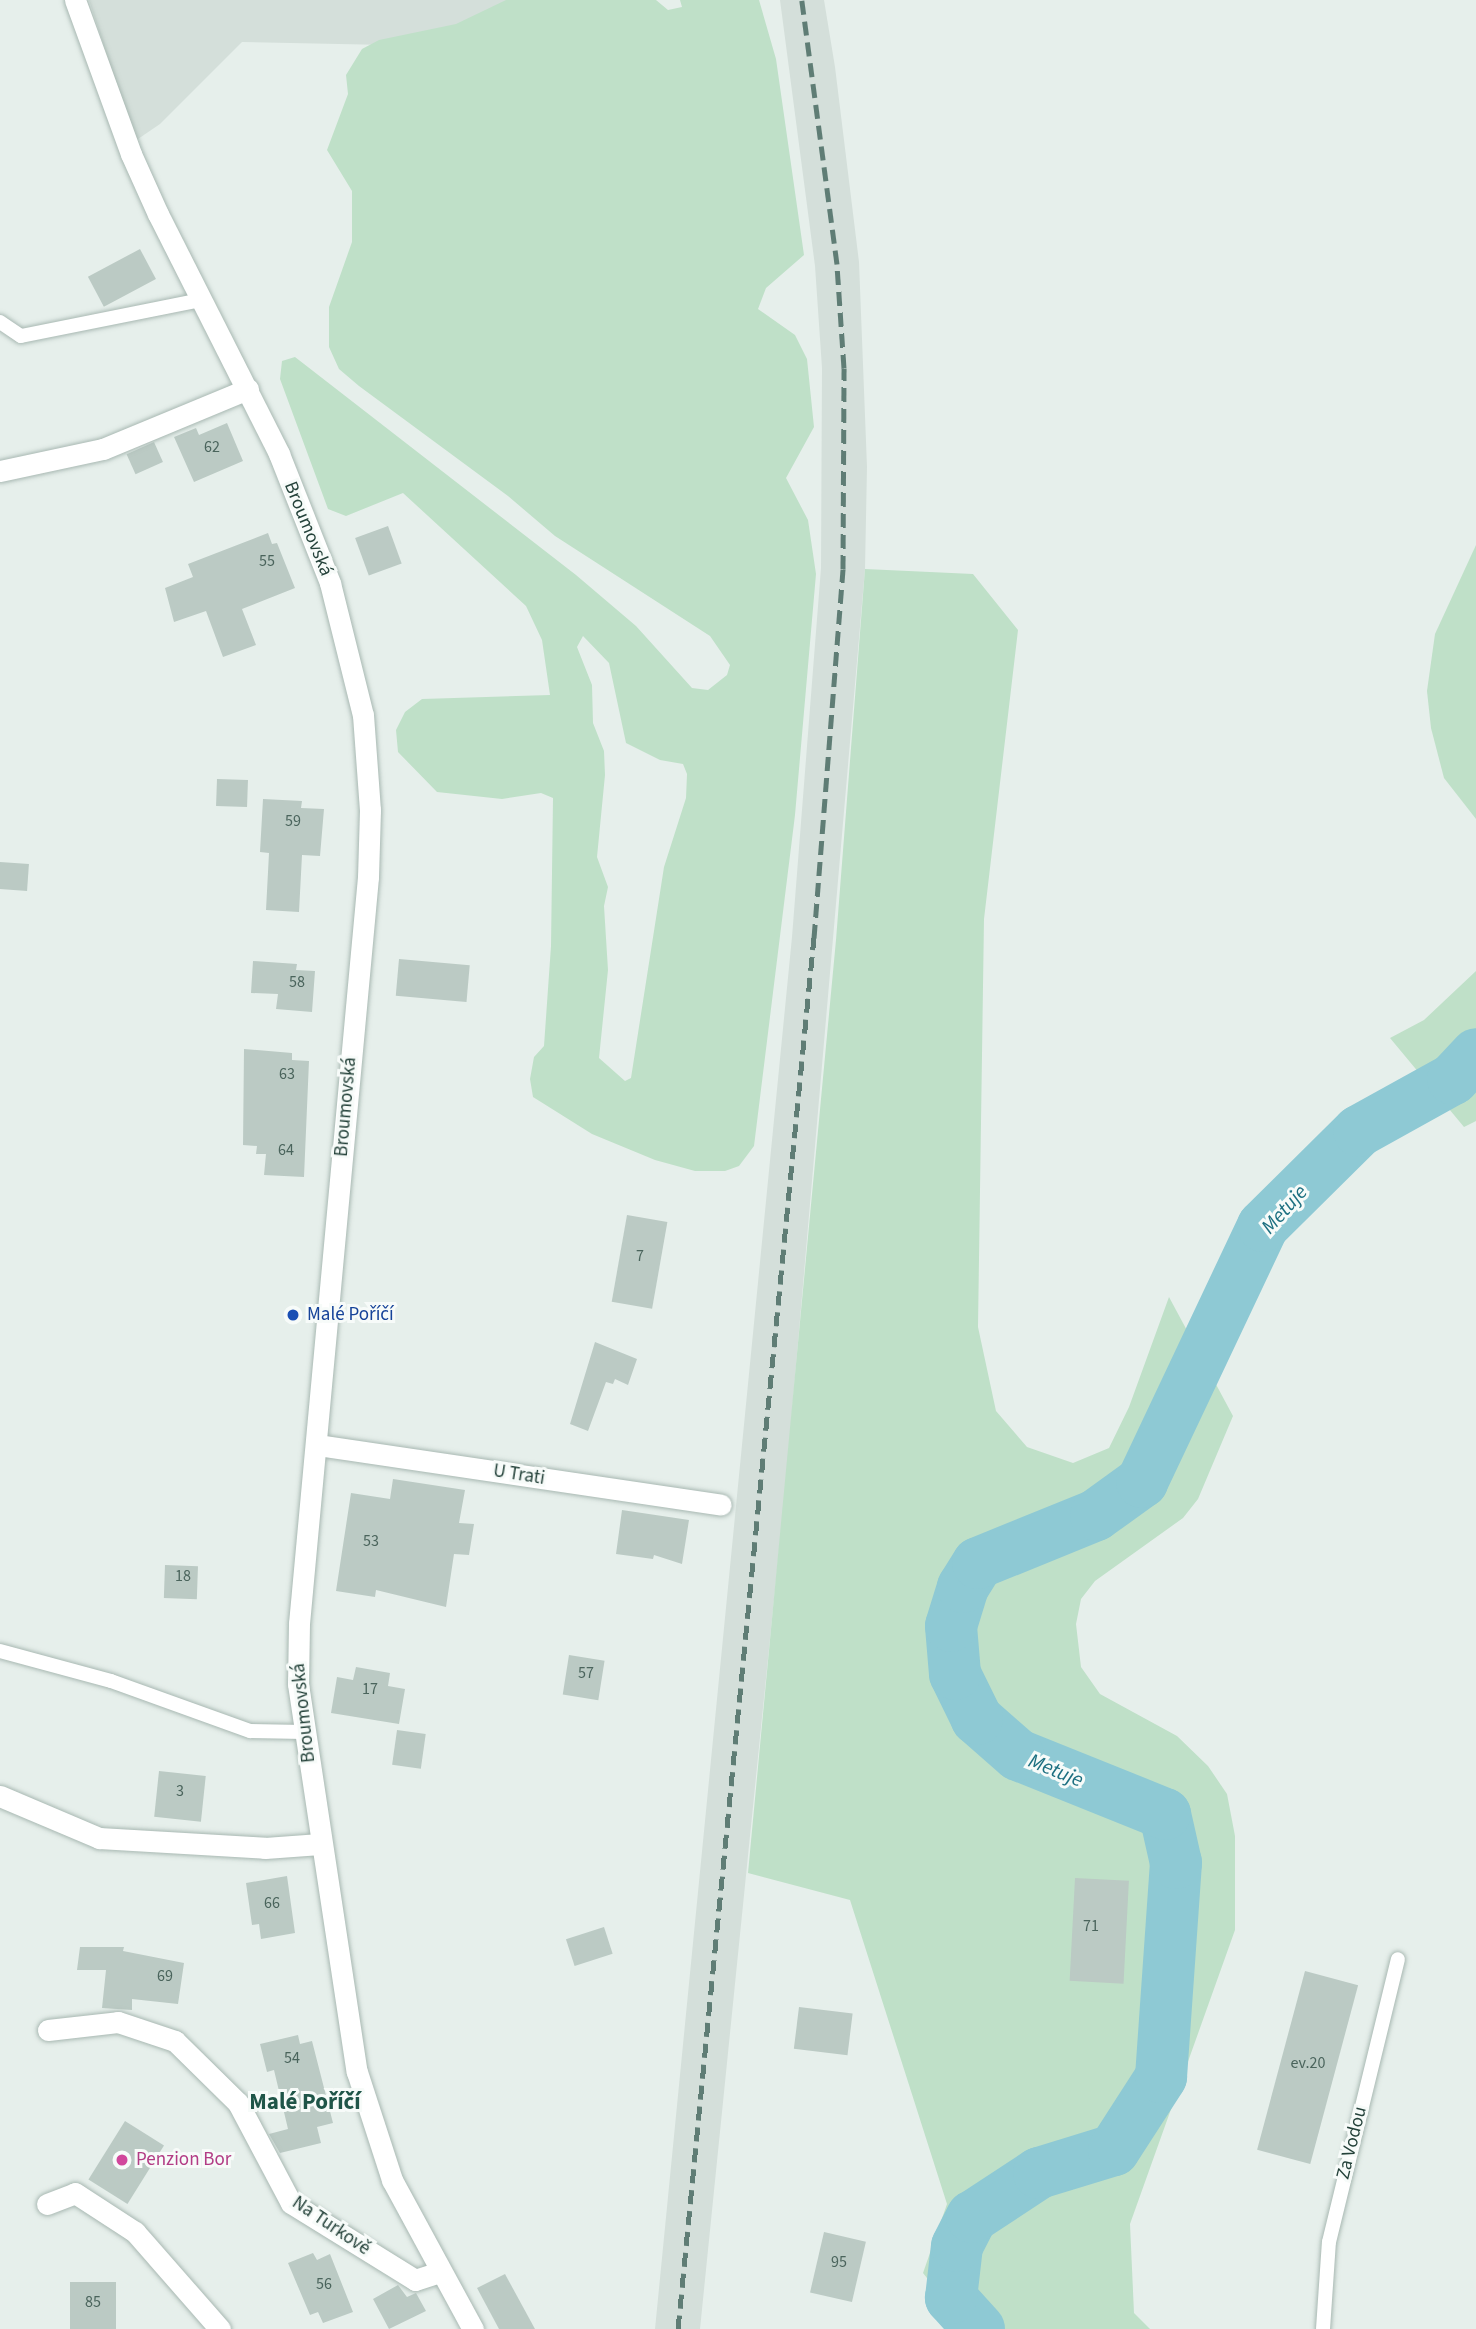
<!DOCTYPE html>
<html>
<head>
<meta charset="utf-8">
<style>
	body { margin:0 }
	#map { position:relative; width:1476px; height:2329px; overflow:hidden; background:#e6efeb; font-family:"Source Sans 3",sans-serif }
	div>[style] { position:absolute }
	.built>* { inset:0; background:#d4dfda }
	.green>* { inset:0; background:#bfe0c8 }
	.river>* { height:52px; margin:-26px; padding:0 26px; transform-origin:26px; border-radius:26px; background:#8ec9d4 }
	.building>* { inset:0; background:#bbcac4; transform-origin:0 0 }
	.roads { filter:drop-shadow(0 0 2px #a8b8b2) drop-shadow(0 0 2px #a8b8b2) }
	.lane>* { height:14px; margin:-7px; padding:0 7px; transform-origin:7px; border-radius:7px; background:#fff }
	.street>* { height:21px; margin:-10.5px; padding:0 10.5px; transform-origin:10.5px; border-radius:10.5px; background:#fff }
	.secondary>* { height:21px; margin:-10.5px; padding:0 10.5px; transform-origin:10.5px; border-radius:10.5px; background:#fff }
	.rail>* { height:5px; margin-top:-2.5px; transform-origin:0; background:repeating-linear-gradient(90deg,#5f7d75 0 14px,transparent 0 21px) }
	.dots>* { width:19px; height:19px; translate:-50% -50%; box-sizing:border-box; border:4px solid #f7fbf9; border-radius:50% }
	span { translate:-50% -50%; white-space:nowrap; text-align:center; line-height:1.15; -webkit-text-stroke:6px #f7fbf9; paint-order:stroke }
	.number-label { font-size:16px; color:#4a645c }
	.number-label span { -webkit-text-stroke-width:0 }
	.street-label { font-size:19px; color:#24423a }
	.transit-label { font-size:19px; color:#164399 }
	.left { translate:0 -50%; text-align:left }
	.hotel-label { font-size:19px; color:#b23c85 }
	.water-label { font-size:21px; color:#1c6f80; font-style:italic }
	.quarter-label { font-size:23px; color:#1f5548; font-weight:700 }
</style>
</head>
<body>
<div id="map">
	<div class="built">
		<div style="clip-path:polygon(89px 0,509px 0,436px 46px,242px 42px,160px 124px,135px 141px)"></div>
		<div style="clip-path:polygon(780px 0,824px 0,835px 67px,859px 262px,867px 467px,865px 569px,786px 1481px,700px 2329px,655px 2329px,792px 937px,821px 568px,822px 368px,815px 266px)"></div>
	</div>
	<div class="green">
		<div style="clip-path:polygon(evenodd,506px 0,656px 0,668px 10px,682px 7px,680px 0,759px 0,776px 59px,804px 255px,766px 288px,758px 309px,795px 335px,807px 359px,814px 427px,786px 478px,808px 520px,816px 574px,795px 815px,754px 1146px,739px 1166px,725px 1171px,695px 1171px,655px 1160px,592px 1134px,533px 1097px,530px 1079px,534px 1057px,544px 1046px,551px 946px,553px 798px,541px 793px,502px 799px,437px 792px,398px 752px,396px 730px,405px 712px,422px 699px,550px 695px,542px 640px,526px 606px,403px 493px,346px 516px,328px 509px,280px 379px,282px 361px,295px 357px,576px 575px,636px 626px,692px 688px,708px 690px,727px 675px,730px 665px,710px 636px,555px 536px,508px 496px,359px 386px,339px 369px,329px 347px,329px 307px,352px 242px,352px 191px,327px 150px,348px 94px,346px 75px,362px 49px,379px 40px,456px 24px,506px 0,583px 636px,609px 663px,626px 743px,660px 760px,683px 764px,687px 774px,686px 798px,664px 867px,631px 1078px,625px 1081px,599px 1058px,608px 970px,604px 906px,608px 887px,597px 857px,605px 775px,604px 751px,593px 723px,592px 685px,577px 647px,583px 636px)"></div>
		<div style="clip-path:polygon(1476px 545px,1476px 819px,1444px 778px,1431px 728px,1427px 691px,1435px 634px)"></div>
		<div style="clip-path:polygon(865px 569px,973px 574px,1018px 630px,984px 919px,978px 1327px,996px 1411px,1027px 1447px,1073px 1463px,1109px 1448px,1129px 1407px,1169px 1297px,1233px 1416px,1198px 1499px,1183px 1518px,1095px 1581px,1081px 1599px,1076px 1624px,1081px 1667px,1100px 1694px,1177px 1736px,1208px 1766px,1227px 1794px,1235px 1836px,1235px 1930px,1130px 2224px,1134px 2313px,1150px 2329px,967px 2329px,923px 2273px,947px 2204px,850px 1900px,748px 1873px,836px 940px)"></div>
		<div style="clip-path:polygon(1476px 971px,1476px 1121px,1464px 1127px,1390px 1038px,1424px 1020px)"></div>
	</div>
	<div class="river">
		<div style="left:979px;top:2329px;width:42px;rotate:-132.1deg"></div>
		<div style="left:951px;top:2298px;width:52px;rotate:-83.4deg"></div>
		<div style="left:957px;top:2246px;width:33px;rotate:-63deg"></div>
		<div style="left:972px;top:2217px;width:80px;rotate:-33.3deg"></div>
		<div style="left:1039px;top:2173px;width:78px;rotate:-17deg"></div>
		<div style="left:1114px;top:2150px;width:87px;rotate:-57.2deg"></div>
		<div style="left:1161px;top:2077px;width:215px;rotate:-86deg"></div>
		<div style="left:1176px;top:1863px;width:50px;rotate:-102.7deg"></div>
		<div style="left:1165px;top:1814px;width:158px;rotate:-158.1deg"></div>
		<div style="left:1018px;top:1755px;width:55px;rotate:-138.7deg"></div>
		<div style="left:977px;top:1719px;width:50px;rotate:-116.1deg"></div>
		<div style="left:955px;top:1674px;width:48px;rotate:-94.8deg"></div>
		<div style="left:951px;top:1626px;width:41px;rotate:-72.9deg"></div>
		<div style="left:963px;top:1587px;width:28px;rotate:-58deg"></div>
		<div style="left:978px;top:1563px;width:127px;rotate:-22.1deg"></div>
		<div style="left:1096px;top:1515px;width:57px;rotate:-35.7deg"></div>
		<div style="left:1142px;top:1482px;width:283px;rotate:-64.7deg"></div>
		<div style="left:1263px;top:1226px;width:135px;rotate:-44.7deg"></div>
		<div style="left:1359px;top:1131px;width:107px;rotate:-29deg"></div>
		<div style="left:1453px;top:1079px;width:34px;rotate:-47deg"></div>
	</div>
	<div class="building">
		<div style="left:140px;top:249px;width:34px;height:59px;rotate:62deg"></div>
		<div style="clip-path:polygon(227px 423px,243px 461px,194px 482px,174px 437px,196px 428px,199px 435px)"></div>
		<div style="left:154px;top:442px;width:22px;height:30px;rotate:66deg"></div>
		<div style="left:388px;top:526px;width:40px;height:35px;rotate:70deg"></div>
		<div style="clip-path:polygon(268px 533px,272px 544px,277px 543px,295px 588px,242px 609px,256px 645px,223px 657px,206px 611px,174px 622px,165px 588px,193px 577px,188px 564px)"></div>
		<div style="left:217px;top:779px;width:31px;height:27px;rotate:2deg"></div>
		<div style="clip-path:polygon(263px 799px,302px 801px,301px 808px,324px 809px,320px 856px,302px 855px,299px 912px,266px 910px,269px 853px,260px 852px)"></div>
		<div style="left:0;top:862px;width:29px;height:27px;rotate:4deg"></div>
		<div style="left:399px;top:959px;width:71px;height:37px;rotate:5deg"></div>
		<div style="clip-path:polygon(253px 961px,297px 964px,296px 970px,315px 971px,312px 1012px,276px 1009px,278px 994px,251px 993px)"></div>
		<div style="clip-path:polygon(244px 1049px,292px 1053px,292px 1060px,309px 1061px,304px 1177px,264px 1175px,266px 1154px,256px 1154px,257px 1146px,243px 1145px)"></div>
		<div style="left:627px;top:1215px;width:41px;height:88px;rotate:10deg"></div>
		<div style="clip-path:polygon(595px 1342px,637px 1359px,628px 1385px,615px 1379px,613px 1384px,606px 1382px,588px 1431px,570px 1424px)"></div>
		<div style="clip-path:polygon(393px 1479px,465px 1490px,459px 1523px,474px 1524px,469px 1555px,454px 1554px,446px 1607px,376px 1590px,375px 1597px,336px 1591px,351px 1493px,390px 1499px)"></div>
		<div style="clip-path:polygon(622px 1510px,689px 1520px,682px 1564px,654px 1555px,653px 1559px,616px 1554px)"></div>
		<div style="left:165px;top:1565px;width:33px;height:33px;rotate:2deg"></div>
		<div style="left:569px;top:1655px;width:36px;height:40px;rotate:9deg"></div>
		<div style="clip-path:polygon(356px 1667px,390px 1673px,388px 1686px,405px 1689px,399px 1724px,331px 1713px,337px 1677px,353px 1680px)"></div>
		<div style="left:397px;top:1730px;width:29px;height:35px;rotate:8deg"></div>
		<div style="left:159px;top:1771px;width:47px;height:46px;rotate:6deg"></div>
		<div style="clip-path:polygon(287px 1876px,295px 1933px,261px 1939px,259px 1924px,252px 1925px,246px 1883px)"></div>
		<div style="left:1075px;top:1878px;width:54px;height:103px;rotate:3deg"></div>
		<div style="left:604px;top:1927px;width:28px;height:40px;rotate:72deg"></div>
		<div style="clip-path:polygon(80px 1947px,124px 1947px,123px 1951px,184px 1963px,178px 2004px,132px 1999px,132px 2010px,102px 2008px,106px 1970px,77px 1970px)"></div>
		<div style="left:1305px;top:1971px;width:55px;height:185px;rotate:15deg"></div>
		<div style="left:799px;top:2007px;width:54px;height:42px;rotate:7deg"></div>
		<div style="clip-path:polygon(298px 2035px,300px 2044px,312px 2041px,333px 2123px,317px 2127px,321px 2143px,280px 2153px,269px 2134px,288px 2129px,274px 2070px,267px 2072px,260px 2044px)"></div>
		<div style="left:125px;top:2121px;width:46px;height:69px;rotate:32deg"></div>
		<div style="left:824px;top:2232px;width:43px;height:62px;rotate:13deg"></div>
		<div style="clip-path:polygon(313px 2253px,317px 2260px,330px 2254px,353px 2312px,323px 2323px,318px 2312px,310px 2315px,288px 2263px)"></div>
		<div style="clip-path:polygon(505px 2274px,535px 2329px,499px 2329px,477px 2288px)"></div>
		<div style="left:70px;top:2282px;width:46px;height:47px"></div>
		<div style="clip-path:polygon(398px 2285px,407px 2297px,416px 2293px,426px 2311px,389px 2329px,373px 2299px)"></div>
	</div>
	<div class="roads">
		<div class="lane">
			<div style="left:0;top:322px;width:25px;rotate:34deg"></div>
			<div style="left:21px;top:336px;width:184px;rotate:-11.3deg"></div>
			<div style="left:0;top:1651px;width:115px;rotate:15.1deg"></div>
			<div style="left:111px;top:1681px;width:148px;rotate:19.8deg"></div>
			<div style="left:250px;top:1731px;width:54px;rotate:1.1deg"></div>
			<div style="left:1323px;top:2329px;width:87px;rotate:-86.1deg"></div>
			<div style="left:1329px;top:2242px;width:291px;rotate:-76.3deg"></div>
		</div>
		<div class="street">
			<div style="left:0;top:471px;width:105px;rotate:-12.1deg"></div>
			<div style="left:103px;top:449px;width:157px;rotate:-22.5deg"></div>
			<div style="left:317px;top:1445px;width:408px;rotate:8.4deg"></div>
			<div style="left:0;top:1796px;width:108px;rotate:23deg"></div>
			<div style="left:99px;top:1838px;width:166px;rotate:3.4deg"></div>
			<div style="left:265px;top:1848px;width:55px;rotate:-4.2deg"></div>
			<div style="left:48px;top:2030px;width:70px;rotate:-6.5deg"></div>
			<div style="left:118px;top:2022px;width:60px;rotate:18.4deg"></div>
			<div style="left:175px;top:2041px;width:88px;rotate:44.5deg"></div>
			<div style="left:238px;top:2103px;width:113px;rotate:62.1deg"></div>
			<div style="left:291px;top:2203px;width:146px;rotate:31.8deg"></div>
			<div style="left:415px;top:2280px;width:26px;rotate:-18deg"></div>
			<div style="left:47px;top:2204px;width:30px;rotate:-21deg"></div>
			<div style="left:75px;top:2193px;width:72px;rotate:33deg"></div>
			<div style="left:135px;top:2232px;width:129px;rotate:48.8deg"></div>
		</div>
		<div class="secondary">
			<div style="left:75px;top:0;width:164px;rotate:70deg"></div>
			<div style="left:131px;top:154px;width:66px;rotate:65.8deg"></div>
			<div style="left:158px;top:214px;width:269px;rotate:63.2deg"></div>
			<div style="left:279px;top:454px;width:139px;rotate:68.4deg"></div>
			<div style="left:330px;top:583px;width:136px;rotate:76deg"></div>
			<div style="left:363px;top:715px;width:95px;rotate:85.8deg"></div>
			<div style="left:370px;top:810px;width:67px;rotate:91.7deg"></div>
			<div style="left:368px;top:877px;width:749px;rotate:95.28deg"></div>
			<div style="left:299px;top:1623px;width:61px;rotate:90.9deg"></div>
			<div style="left:298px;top:1684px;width:392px;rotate:81.4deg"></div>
			<div style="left:357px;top:2072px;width:114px;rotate:72deg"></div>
			<div style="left:392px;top:2180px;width:170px;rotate:61.5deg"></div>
		</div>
	</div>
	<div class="rail">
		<div style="left:678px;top:2329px;width:1398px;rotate:-84.42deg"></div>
		<div style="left:814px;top:938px;width:370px;rotate:-85.5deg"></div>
		<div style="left:843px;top:569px;width:201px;rotate:-89.7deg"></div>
		<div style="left:844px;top:368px;width:104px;rotate:-93.9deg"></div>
		<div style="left:837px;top:264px;width:266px;rotate:-97.6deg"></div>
	</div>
	<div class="dots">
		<div style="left:293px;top:1315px;background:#1a4fb4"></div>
		<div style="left:122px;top:2160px;background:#d1479c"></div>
	</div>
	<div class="number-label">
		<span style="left:212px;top:447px">62</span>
		<span style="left:267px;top:561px">55</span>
		<span style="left:293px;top:821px">59</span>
		<span style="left:297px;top:982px">58</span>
		<span style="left:287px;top:1074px">63</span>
		<span style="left:286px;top:1150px">64</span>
		<span style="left:640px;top:1256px">7</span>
		<span style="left:371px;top:1541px">53</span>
		<span style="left:183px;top:1576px">18</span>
		<span style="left:586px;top:1673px">57</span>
		<span style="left:370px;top:1689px">17</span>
		<span style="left:180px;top:1791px">3</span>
		<span style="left:272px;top:1903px">66</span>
		<span style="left:1091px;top:1926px">71</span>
		<span style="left:165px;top:1976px">69</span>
		<span style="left:292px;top:2058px">54</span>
		<span style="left:1308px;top:2063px">ev.20</span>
		<span style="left:839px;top:2262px">95</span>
		<span style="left:324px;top:2284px">56</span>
		<span style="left:93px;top:2302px">85</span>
	</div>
	<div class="street-label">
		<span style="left:308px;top:529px;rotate:68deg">Broumovská</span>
		<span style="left:346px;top:1107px;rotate:-85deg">Broumovská</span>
		<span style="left:519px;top:1475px;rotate:9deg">U Trati</span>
		<span style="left:304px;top:1713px;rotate:-96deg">Broumovská</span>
		<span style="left:1352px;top:2143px;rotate:-76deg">Za Vodou</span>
		<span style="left:331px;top:2226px;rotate:34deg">Na Turkově</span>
	</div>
	<div class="transit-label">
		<span class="left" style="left:307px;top:1315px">Malé Poříčí</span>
	</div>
	<div class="hotel-label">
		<span class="left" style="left:136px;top:2160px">Penzion Bor</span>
	</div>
	<div class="water-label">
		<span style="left:1284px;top:1209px;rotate:-48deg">Metuje</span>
		<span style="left:1056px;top:1770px;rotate:22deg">Metuje</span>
	</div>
	<div class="quarter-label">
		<span style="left:305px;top:2102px">Malé Poříčí</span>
	</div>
</div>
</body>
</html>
